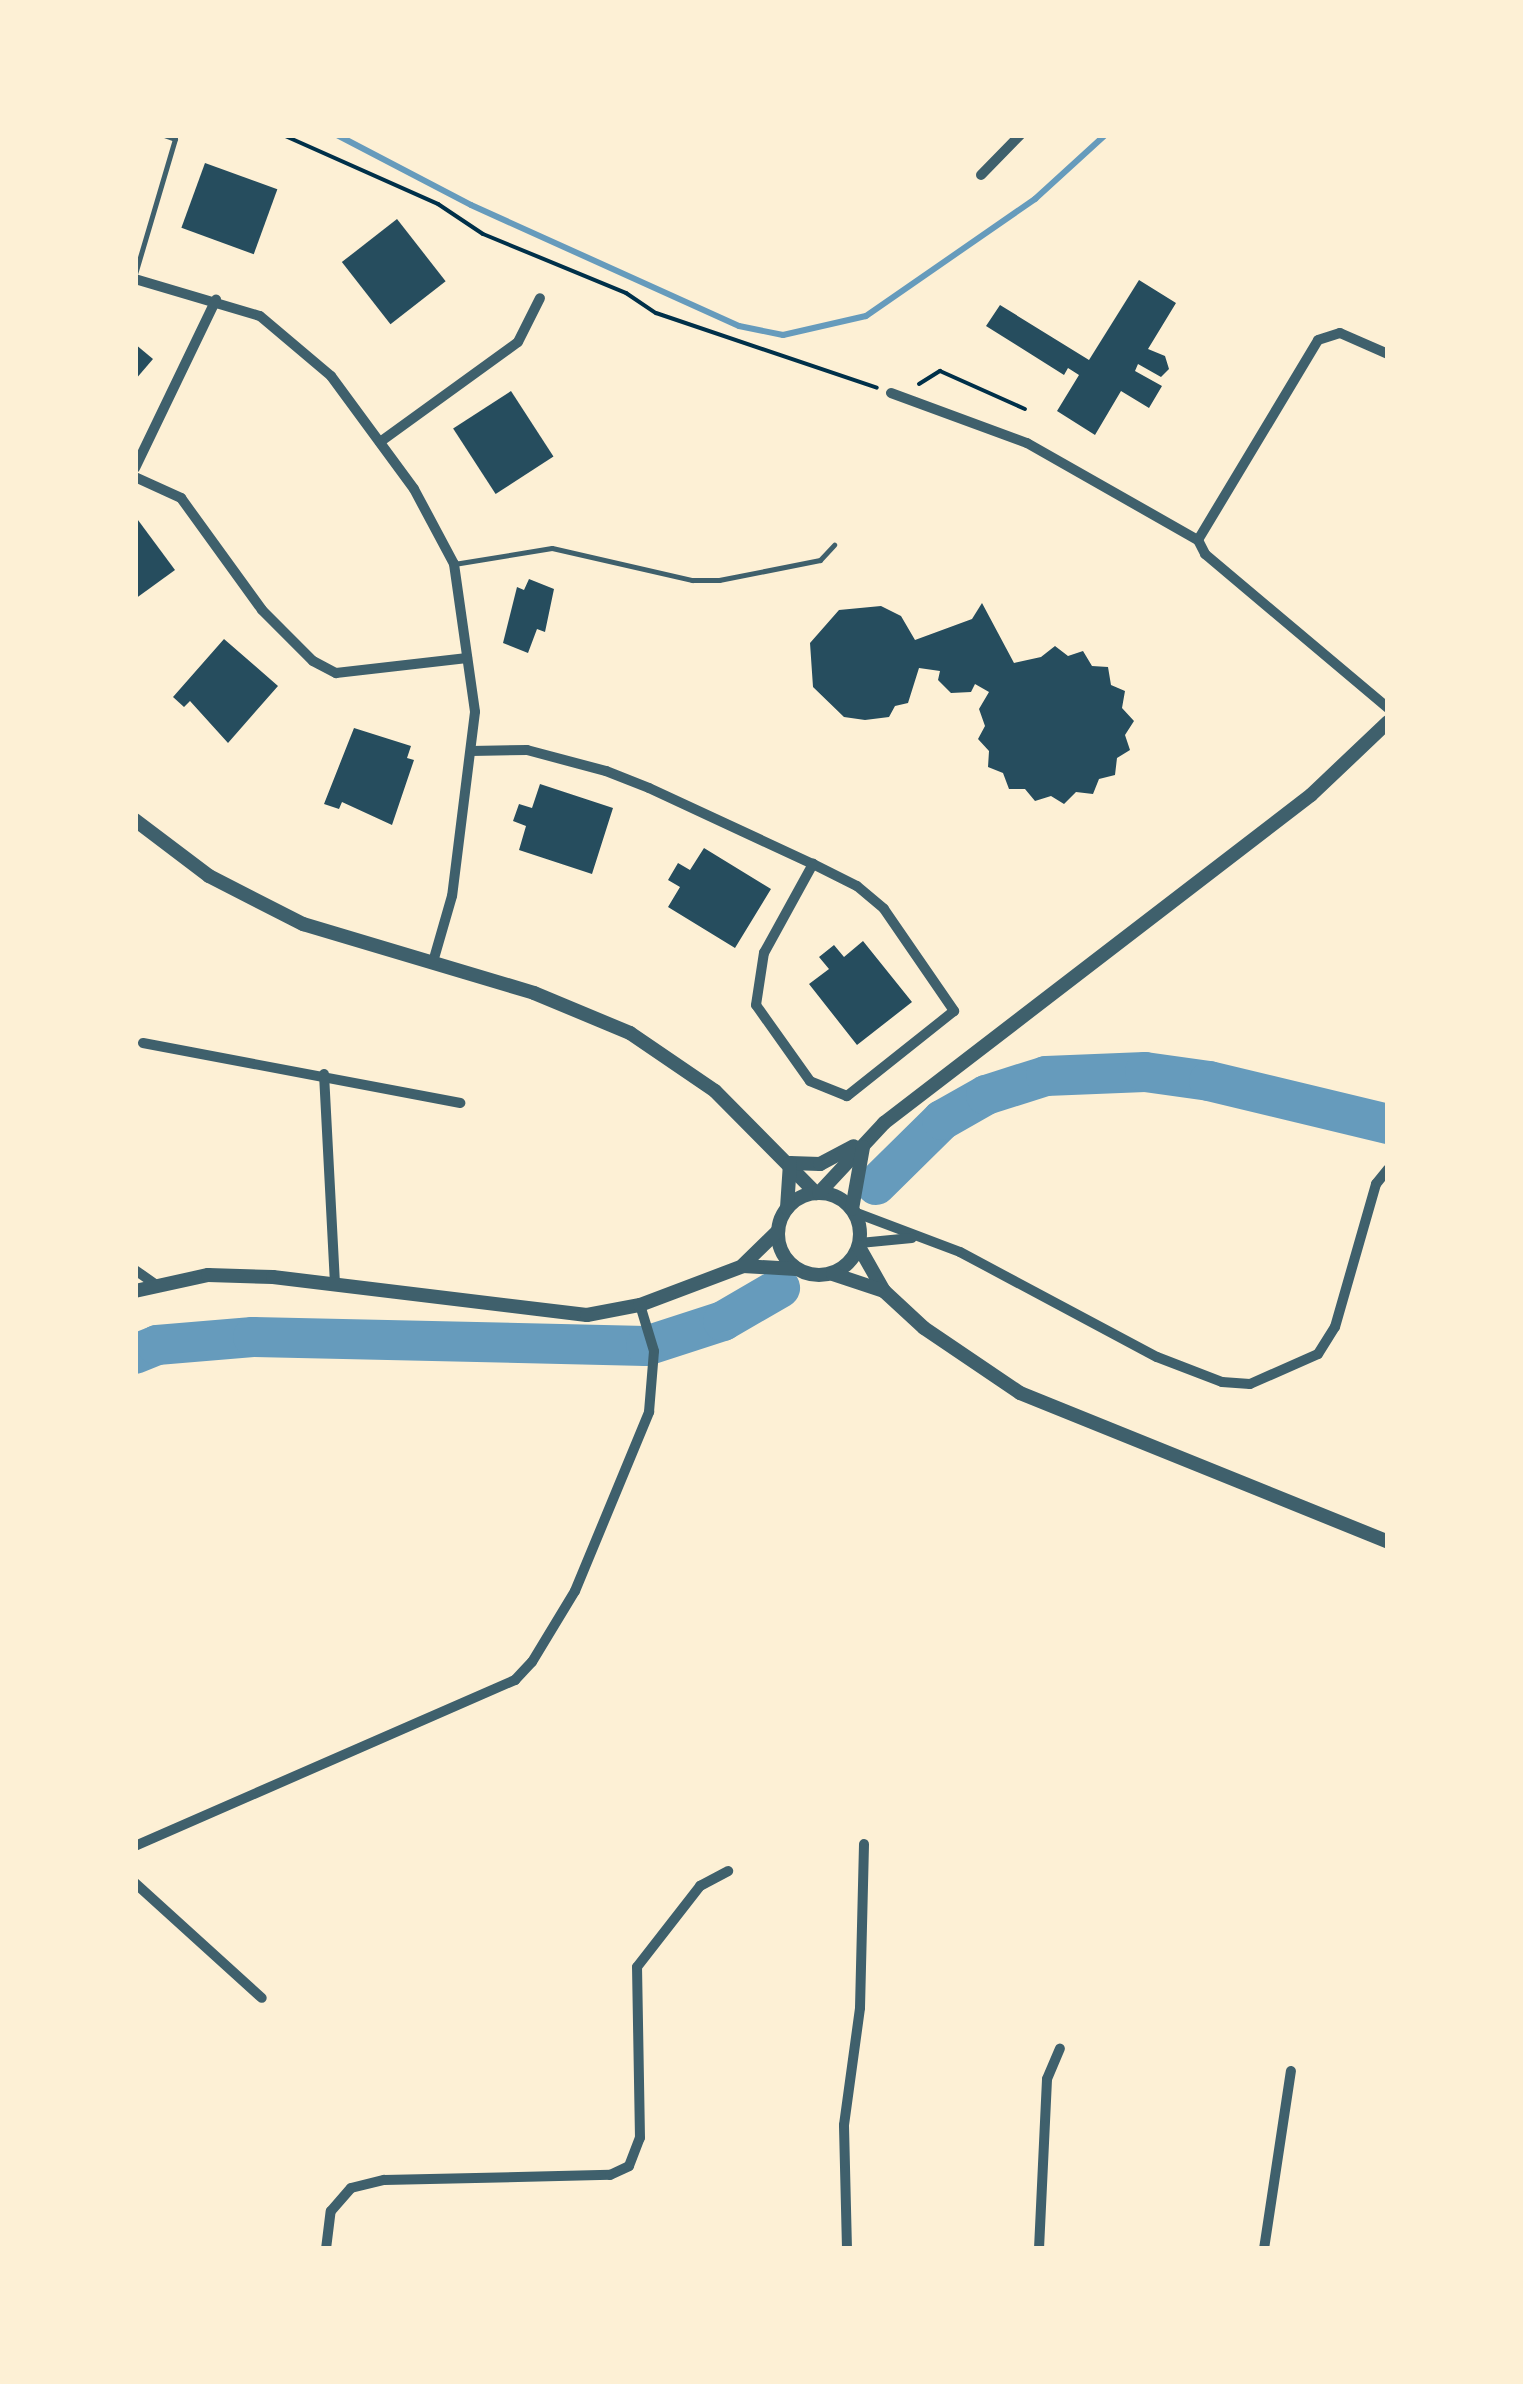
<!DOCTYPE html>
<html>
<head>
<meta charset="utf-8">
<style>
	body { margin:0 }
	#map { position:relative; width:1523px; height:2384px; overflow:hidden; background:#fdf0d5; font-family:Manrope,sans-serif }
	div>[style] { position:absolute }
	.stream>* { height:6px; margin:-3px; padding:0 3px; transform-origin:3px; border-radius:3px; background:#669bbc }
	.river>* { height:40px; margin:-20px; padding:0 20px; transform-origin:20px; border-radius:20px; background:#669bbc }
	.building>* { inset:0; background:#264d5e; transform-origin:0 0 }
	.path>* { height:4px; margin:-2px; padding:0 2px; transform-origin:2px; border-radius:2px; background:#003049 }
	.service>* { height:5px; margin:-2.5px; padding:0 2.5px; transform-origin:2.5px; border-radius:2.5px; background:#3f606c }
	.minor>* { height:10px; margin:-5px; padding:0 5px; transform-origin:5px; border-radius:5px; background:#3f606c }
	.tertiary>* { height:14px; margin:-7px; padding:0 7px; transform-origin:7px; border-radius:7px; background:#3f606c }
	.tertiary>.ring { margin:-7px; padding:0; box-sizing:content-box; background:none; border:14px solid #3f606c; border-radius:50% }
	span { translate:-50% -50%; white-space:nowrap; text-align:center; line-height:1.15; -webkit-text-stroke:9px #fdf0d5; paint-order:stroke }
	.frame { position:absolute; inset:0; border:138px solid #fdf0d5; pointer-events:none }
</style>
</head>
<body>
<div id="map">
	<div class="stream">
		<div style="left:337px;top:135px;width:151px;rotate:27.6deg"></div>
		<div style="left:471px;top:205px;width:294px;rotate:24.3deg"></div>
		<div style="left:739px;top:326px;width:45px;rotate:11.6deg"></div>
		<div style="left:783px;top:335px;width:85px;rotate:-12.9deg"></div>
		<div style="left:866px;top:316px;width:206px;rotate:-34.7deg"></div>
		<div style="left:1035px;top:199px;width:95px;rotate:-42.4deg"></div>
	</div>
	<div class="river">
		<div style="left:876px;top:1185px;width:93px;rotate:-44.6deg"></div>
		<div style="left:942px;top:1120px;width:51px;rotate:-29.6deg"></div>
		<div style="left:986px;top:1095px;width:63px;rotate:-17.6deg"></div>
		<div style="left:1046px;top:1076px;width:99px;rotate:-2.3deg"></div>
		<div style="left:1145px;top:1072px;width:65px;rotate:8deg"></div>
		<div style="left:1209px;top:1081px;width:184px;rotate:13.5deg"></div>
		<div style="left:135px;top:1354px;width:24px;rotate:-22deg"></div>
		<div style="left:157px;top:1345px;width:96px;rotate:-4.8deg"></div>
		<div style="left:253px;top:1337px;width:393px;rotate:1.3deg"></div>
		<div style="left:646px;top:1346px;width:81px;rotate:-18deg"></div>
		<div style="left:723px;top:1321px;width:66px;rotate:-30.1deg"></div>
	</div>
	<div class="building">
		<div style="left:205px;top:163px;width:77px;height:69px;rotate:20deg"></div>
		<div style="left:397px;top:219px;width:79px;height:70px;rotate:52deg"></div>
		<div style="clip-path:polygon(1139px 280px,1176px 303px,1148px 349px,1165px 356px,1169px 369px,1161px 377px,1138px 364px,1135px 371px,1162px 386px,1149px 408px,1121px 391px,1095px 435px,1057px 411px,1079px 375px,1068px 368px,1064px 375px,986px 326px,1000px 305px,1089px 360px)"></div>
		<div style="clip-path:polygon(135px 344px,153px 359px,135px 380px)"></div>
		<div style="left:511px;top:391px;width:78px;height:69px;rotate:57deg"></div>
		<div style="clip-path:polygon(135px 516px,175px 570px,135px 599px)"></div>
		<div style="clip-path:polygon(529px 579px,554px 589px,545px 632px,537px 629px,528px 653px,503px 643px,517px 587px,524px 590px)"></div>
		<div style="clip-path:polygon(982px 603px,1014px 663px,1041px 657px,1055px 646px,1068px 656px,1083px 651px,1092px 666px,1108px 667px,1111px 685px,1125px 691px,1122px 708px,1134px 721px,1125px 735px,1130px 750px,1117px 758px,1115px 775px,1099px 779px,1093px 794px,1076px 792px,1064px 804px,1051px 796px,1035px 801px,1025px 789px,1009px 789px,1003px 773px,988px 767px,989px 751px,978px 739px,985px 726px,979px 709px,989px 692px,975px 684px,971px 692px,951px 693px,938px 680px,940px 671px,919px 668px,908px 703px,895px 706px,889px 717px,865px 720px,844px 717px,813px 687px,810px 643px,839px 610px,881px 606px,901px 616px,915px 640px,972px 619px)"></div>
		<div style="clip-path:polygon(224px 639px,278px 686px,228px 743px,190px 701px,184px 707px,173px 697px)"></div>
		<div style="clip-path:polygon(354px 728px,411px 746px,407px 758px,414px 760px,392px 825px,342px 802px,339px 809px,324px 804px)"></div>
		<div style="clip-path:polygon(540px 784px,613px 808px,592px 874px,519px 850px,526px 826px,513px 821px,519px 804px,532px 808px)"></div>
		<div style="clip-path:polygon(704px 848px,771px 889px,735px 948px,668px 907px,680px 887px,668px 880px,678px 863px,690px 870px)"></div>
		<div style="clip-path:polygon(863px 941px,912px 1002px,857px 1045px,809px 984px,829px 969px,819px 957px,834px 945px,844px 957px)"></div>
	</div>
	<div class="path">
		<div style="left:283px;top:135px;width:170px;rotate:24deg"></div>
		<div style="left:438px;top:204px;width:54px;rotate:33.7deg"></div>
		<div style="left:483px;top:234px;width:155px;rotate:22.4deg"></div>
		<div style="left:626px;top:293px;width:36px;rotate:34deg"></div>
		<div style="left:656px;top:313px;width:233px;rotate:18.7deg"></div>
		<div style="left:919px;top:384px;width:25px;rotate:-32deg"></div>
		<div style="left:940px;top:371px;width:93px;rotate:24.1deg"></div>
	</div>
	<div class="service">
		<div style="left:135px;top:274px;width:141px;rotate:-73.5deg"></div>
		<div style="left:175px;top:139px;width:12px;rotate:-160deg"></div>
		<div style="left:454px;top:564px;width:99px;rotate:-9.3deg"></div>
		<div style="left:552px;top:548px;width:144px;rotate:12.9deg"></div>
		<div style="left:692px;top:580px;width:27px"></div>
		<div style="left:719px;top:580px;width:103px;rotate:-11.2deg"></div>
		<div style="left:820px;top:560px;width:21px;rotate:-47deg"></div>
	</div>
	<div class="minor">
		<div style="left:981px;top:175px;width:56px;rotate:-45.7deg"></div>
		<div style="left:135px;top:279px;width:130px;rotate:16.5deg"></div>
		<div style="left:260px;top:316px;width:93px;rotate:40.2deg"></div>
		<div style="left:331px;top:376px;width:140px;rotate:53.7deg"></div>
		<div style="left:414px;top:489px;width:85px;rotate:61.9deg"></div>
		<div style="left:454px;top:564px;width:149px;rotate:81.9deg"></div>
		<div style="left:475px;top:712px;width:185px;rotate:97.1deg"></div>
		<div style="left:452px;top:896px;width:69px;rotate:106.1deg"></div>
		<div style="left:891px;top:393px;width:145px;rotate:20.2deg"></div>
		<div style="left:1027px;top:443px;width:197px;rotate:29.6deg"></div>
		<div style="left:1198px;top:540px;width:16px;rotate:63deg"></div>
		<div style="left:1205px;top:554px;width:239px;rotate:40.1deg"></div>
		<div style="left:380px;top:442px;width:170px;rotate:-35.9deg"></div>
		<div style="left:518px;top:342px;width:49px;rotate:-63.4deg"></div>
		<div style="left:135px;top:468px;width:187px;rotate:-64.3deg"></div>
		<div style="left:135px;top:477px;width:51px;rotate:24.5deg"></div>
		<div style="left:181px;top:498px;width:138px;rotate:54.1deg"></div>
		<div style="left:262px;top:610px;width:72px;rotate:45deg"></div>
		<div style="left:313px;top:661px;width:26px;rotate:28deg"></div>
		<div style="left:336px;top:673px;width:132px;rotate:-6.5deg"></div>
		<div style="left:1198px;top:540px;width:233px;rotate:-59deg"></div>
		<div style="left:1318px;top:340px;width:23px;rotate:-18deg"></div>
		<div style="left:1340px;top:333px;width:52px;rotate:23.6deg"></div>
		<div style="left:471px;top:751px;width:56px;rotate:-1deg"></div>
		<div style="left:527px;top:750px;width:82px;rotate:14.9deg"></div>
		<div style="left:606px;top:771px;width:46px;rotate:21.6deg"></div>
		<div style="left:649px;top:788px;width:181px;rotate:24.9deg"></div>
		<div style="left:813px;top:864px;width:49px;rotate:26.6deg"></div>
		<div style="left:857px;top:886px;width:35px;rotate:40deg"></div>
		<div style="left:884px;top:909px;width:124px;rotate:55.5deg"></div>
		<div style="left:954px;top:1011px;width:137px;rotate:141.5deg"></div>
		<div style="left:847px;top:1096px;width:40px;rotate:-158deg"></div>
		<div style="left:810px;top:1081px;width:93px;rotate:-125.4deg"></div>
		<div style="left:756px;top:1005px;width:53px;rotate:-81.3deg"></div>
		<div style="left:764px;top:953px;width:102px;rotate:-61.2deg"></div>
		<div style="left:143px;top:1043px;width:323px;rotate:10.7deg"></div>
		<div style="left:324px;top:1074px;width:211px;rotate:87deg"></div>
		<div style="left:854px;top:1212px;width:113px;rotate:20.7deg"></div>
		<div style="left:960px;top:1252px;width:223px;rotate:28.1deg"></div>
		<div style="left:1157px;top:1357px;width:70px;rotate:21deg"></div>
		<div style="left:1222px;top:1382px;width:28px;rotate:4deg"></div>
		<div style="left:1250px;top:1384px;width:74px;rotate:-23.8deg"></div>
		<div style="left:1318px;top:1354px;width:32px;rotate:-58deg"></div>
		<div style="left:1335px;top:1327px;width:149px;rotate:-74deg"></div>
		<div style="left:1376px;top:1184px;width:19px;rotate:-51deg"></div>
		<div style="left:860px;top:1243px;width:52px;rotate:-5.5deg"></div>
		<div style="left:135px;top:1270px;width:24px;rotate:35deg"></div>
		<div style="left:135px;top:1846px;width:415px;rotate:-23.6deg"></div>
		<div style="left:515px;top:1680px;width:25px;rotate:-47deg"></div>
		<div style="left:532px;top:1662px;width:83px;rotate:-58.8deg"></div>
		<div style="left:575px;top:1591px;width:194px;rotate:-67.5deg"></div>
		<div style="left:649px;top:1412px;width:61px;rotate:-85.3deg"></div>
		<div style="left:654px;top:1351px;width:48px;rotate:-106.9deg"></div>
		<div style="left:135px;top:1883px;width:171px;rotate:42.2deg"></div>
		<div style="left:326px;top:2249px;width:38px;rotate:-83deg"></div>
		<div style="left:331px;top:2211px;width:30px;rotate:-49deg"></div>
		<div style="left:351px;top:2188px;width:34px;rotate:-14deg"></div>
		<div style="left:384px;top:2180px;width:226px;rotate:-1.3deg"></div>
		<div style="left:610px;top:2175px;width:21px;rotate:-25deg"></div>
		<div style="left:629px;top:2166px;width:30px;rotate:-69deg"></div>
		<div style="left:640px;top:2138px;width:171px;rotate:-91deg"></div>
		<div style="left:637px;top:1967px;width:103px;rotate:-52.1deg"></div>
		<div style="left:700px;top:1886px;width:32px;rotate:-28deg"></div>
		<div style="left:847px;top:2249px;width:124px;rotate:-91.4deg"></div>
		<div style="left:844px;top:2125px;width:118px;rotate:-82.2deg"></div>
		<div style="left:860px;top:2008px;width:164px;rotate:-88.6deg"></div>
		<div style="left:1039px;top:2249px;width:170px;rotate:-87.3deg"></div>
		<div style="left:1047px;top:2079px;width:33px;rotate:-67deg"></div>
		<div style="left:1264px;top:2249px;width:180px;rotate:-81.4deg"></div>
	</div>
	<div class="tertiary">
		<div style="left:135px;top:820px;width:93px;rotate:37.1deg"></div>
		<div style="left:209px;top:876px;width:106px;rotate:27.1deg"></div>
		<div style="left:303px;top:924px;width:241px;rotate:16.6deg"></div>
		<div style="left:534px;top:993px;width:104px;rotate:22.6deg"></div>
		<div style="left:630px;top:1033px;width:103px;rotate:34.3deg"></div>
		<div style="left:715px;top:1091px;width:144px;rotate:45.3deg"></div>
		<div style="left:790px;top:1163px;width:30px;rotate:2deg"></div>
		<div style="left:820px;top:1164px;width:38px;rotate:-28deg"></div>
		<div class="ring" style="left:778px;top:1193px;width:68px;height:68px"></div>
		<div style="left:819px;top:1193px;width:96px;rotate:-47.1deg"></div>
		<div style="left:884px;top:1123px;width:538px;rotate:-37.53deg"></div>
		<div style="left:1311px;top:795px;width:106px;rotate:-43.5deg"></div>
		<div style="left:787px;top:1208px;width:45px;rotate:-86.2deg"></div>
		<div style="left:852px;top:1209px;width:63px;rotate:-79.9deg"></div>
		<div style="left:859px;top:1247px;width:51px;rotate:60.4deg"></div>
		<div style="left:884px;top:1291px;width:54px;rotate:42.8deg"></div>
		<div style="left:924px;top:1328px;width:116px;rotate:34.1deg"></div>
		<div style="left:1020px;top:1393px;width:397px;rotate:22deg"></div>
		<div style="left:743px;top:1265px;width:49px;rotate:-44.2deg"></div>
		<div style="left:833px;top:1274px;width:54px;rotate:18.4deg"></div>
		<div style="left:135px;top:1291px;width:75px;rotate:-12.4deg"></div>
		<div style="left:208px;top:1275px;width:65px;rotate:1.8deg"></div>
		<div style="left:273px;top:1277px;width:316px;rotate:6.9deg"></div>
		<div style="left:587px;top:1315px;width:54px;rotate:-10.7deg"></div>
		<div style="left:640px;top:1305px;width:110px;rotate:-20.7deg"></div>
		<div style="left:743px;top:1266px;width:53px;rotate:3.2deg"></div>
	</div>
	<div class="frame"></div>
</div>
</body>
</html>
